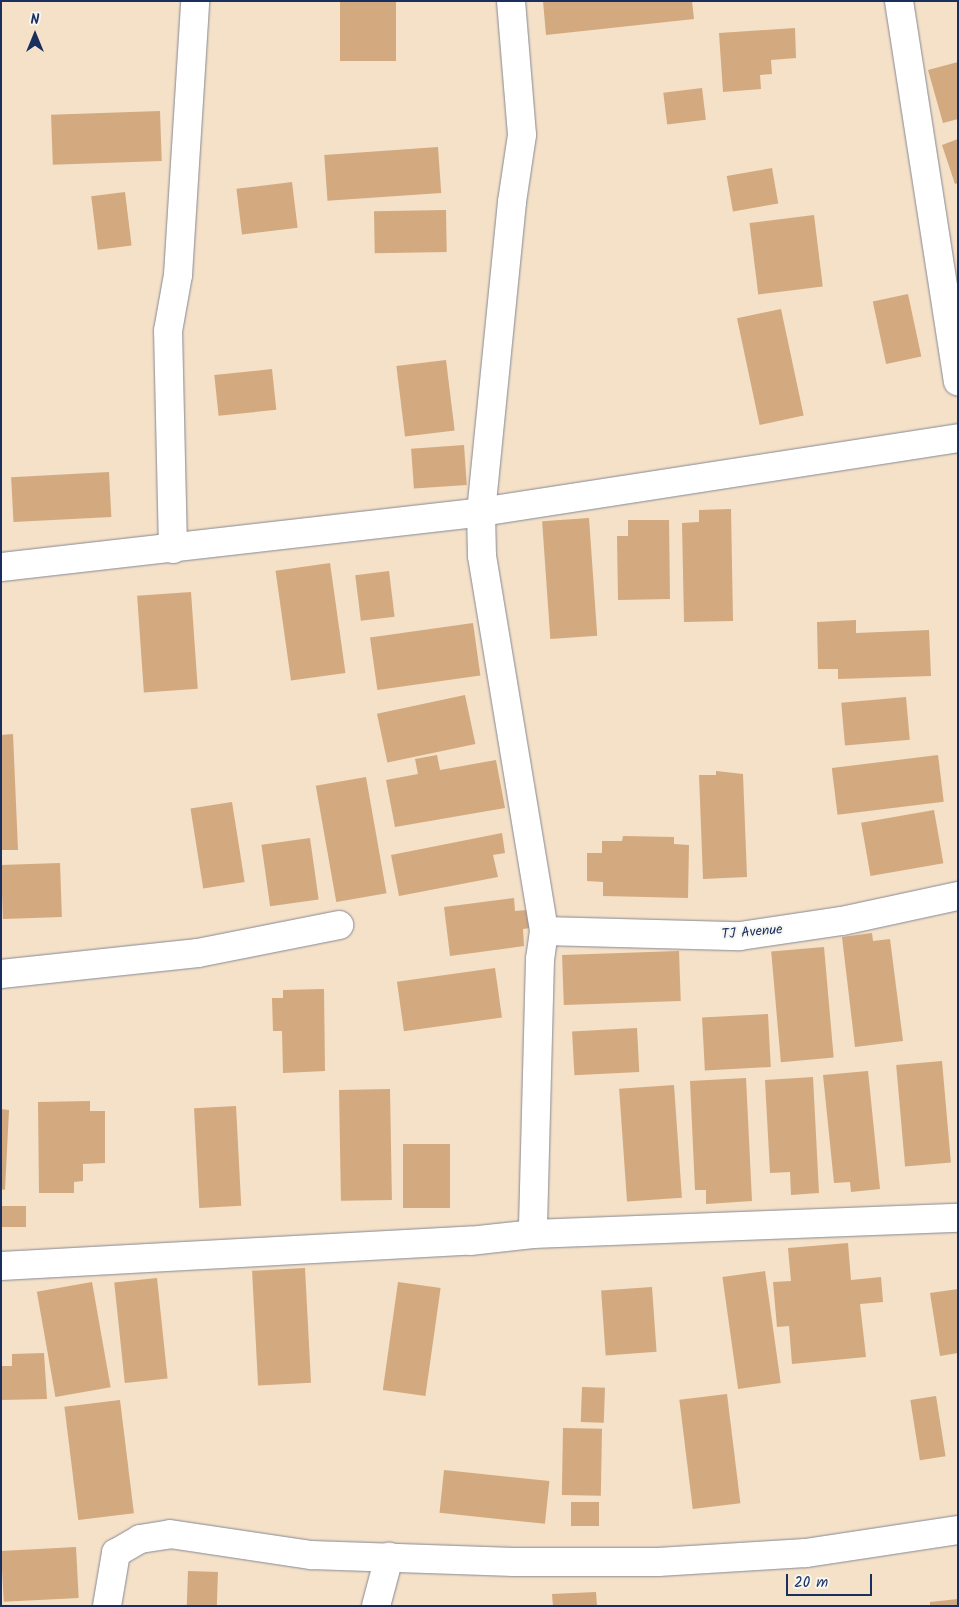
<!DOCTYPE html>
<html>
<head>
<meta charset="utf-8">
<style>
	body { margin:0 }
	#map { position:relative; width:959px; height:1607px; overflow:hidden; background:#f4e1c8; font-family:Kalam,sans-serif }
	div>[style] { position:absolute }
	.building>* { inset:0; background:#d3a97f; transform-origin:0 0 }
	.roads { filter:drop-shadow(0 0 1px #888893) drop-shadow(0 0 1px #888893) }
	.minor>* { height:28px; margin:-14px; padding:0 14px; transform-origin:14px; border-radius:14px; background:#fff }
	span { translate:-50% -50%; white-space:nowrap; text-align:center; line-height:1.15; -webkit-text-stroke:4px #f6f6f2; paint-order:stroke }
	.street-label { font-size:14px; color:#1b2f5e }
	.frame { position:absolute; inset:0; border:2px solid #1b2f5e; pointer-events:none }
	.north { position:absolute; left:10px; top:10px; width:50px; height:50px; -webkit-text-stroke:4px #f6f6f2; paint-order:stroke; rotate:0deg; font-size:14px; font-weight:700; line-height:20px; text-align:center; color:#1b2f5e }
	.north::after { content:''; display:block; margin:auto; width:18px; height:22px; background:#1b2f5e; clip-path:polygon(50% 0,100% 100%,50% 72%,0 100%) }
	.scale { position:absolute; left:786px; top:1574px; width:86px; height:22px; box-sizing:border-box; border:2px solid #1b2f5e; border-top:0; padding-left:6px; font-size:15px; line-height:18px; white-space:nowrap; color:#1b2f5e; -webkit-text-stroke:4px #f6f6f2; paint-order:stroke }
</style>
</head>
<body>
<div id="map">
	<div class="building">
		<div style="left:340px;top:1px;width:56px;height:60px"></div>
		<div style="clip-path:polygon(543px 1px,692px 1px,694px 19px,546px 35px)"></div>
		<div style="clip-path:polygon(795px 28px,796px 58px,771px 60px,772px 74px,760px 75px,761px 89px,723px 92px,719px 33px)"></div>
		<div style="clip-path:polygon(958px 62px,958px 119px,943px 123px,928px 70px)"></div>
		<div style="left:702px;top:88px;width:32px;height:39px;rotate:83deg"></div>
		<div style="left:160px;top:111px;width:50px;height:109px;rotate:88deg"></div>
		<div style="clip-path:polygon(958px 139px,958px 183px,955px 184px,942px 145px)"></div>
		<div style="left:438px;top:147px;width:46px;height:114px;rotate:86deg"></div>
		<div style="left:772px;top:168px;width:36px;height:46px;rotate:80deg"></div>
		<div style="left:292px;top:182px;width:46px;height:56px;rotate:83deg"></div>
		<div style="left:125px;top:192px;width:54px;height:34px;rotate:83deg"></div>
		<div style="left:446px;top:210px;width:42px;height:72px;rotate:89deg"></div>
		<div style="left:814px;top:215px;width:72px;height:65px;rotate:83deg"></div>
		<div style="left:908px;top:294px;width:64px;height:36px;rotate:78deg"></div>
		<div style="left:781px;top:309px;width:109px;height:45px;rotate:78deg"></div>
		<div style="left:446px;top:360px;width:71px;height:50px;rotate:83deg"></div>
		<div style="left:272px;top:369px;width:41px;height:58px;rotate:84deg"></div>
		<div style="left:464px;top:445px;width:40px;height:53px;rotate:86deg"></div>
		<div style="left:109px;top:472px;width:45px;height:98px;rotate:87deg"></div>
		<div style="clip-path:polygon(731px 509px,733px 621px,684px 622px,682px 523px,699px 522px,699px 510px)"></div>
		<div style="left:589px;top:518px;width:118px;height:47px;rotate:86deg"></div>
		<div style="clip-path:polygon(628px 520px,669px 520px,670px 599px,618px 600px,617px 536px,628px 536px)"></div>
		<div style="left:330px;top:563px;width:111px;height:55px;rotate:82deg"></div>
		<div style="left:389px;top:571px;width:46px;height:34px;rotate:83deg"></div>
		<div style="left:191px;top:592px;width:97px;height:54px;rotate:86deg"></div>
		<div style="clip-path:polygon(856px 620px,856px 633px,929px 630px,931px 676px,838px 679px,838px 669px,818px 669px,817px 622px)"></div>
		<div style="left:473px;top:623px;width:53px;height:104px;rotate:82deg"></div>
		<div style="left:465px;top:695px;width:50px;height:90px;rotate:78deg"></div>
		<div style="left:906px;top:697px;width:43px;height:65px;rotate:85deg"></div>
		<div style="clip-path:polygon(13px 734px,18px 850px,1px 850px,1px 735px)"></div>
		<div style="clip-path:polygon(437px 755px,440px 770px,496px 760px,505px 808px,395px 827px,386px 780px,418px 774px,415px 759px)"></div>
		<div style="left:938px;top:755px;width:47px;height:107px;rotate:83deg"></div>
		<div style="clip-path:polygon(716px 771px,743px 774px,747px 877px,703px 879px,699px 775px,716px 775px)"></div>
		<div style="left:366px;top:777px;width:118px;height:51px;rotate:80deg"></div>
		<div style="left:232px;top:802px;width:81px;height:42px;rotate:81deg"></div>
		<div style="left:934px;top:810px;width:54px;height:74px;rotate:80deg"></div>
		<div style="clip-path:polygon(502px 833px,505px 853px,493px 855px,498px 877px,399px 896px,391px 855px)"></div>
		<div style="clip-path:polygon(623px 836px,674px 837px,674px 844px,689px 845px,688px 898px,603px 896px,603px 882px,587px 881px,587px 853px,602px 853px,602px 841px,622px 841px)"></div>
		<div style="left:310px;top:838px;width:62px;height:49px;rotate:82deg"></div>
		<div style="left:60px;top:863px;width:54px;height:59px;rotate:88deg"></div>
		<div style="clip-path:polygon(514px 898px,515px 911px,527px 910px,530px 928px,523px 929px,524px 946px,450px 956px,444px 907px)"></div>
		<div style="clip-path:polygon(872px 933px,873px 941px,890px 939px,903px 1041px,855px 1047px,842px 937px)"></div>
		<div style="left:824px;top:947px;width:111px;height:53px;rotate:85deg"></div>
		<div style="left:679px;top:951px;width:50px;height:117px;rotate:88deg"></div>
		<div style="left:495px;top:968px;width:50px;height:99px;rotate:82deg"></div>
		<div style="clip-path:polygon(324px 989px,325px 1071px,283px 1073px,282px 1031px,273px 1031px,272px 998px,283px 998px,283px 990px)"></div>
		<div style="left:768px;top:1014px;width:53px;height:66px;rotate:87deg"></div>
		<div style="left:637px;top:1028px;width:44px;height:65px;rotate:87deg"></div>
		<div style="left:942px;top:1061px;width:102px;height:46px;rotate:85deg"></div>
		<div style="clip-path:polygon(868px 1071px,880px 1189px,851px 1192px,850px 1182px,834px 1183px,823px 1075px)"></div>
		<div style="clip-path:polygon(813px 1077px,819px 1193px,791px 1195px,790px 1172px,770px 1173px,765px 1080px)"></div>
		<div style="clip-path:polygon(746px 1078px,752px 1201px,706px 1204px,706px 1190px,695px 1190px,690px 1081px)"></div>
		<div style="left:674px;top:1085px;width:113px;height:55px;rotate:86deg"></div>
		<div style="left:390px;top:1089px;width:111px;height:51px;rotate:89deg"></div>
		<div style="clip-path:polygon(90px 1101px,90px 1111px,105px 1111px,105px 1163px,83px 1164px,83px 1181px,74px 1182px,74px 1193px,39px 1193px,38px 1102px)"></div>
		<div style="left:236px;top:1106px;width:100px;height:42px;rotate:87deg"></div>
		<div style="clip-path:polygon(1px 1109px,9px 1110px,5px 1190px,1px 1189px)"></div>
		<div style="left:403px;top:1144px;width:47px;height:64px"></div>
		<div style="left:26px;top:1206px;width:21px;height:25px;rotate:90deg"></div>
		<div style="clip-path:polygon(848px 1243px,851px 1280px,881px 1277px,883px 1302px,860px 1304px,866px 1357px,792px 1364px,789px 1326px,777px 1327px,773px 1282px,791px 1281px,788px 1248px)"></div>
		<div style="left:305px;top:1268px;width:115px;height:53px;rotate:87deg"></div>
		<div style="left:765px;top:1271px;width:113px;height:43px;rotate:82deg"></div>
		<div style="left:157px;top:1278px;width:101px;height:43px;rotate:84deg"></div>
		<div style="left:92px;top:1282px;width:107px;height:56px;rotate:80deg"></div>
		<div style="left:398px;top:1282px;width:43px;height:109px;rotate:8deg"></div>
		<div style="left:652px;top:1287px;width:65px;height:51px;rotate:86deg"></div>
		<div style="clip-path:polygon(958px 1289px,958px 1353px,940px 1356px,930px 1293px)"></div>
		<div style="clip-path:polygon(44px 1353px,47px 1399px,1px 1400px,1px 1366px,12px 1366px,12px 1354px)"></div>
		<div style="left:582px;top:1387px;width:23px;height:35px;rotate:2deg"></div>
		<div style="left:727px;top:1394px;width:110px;height:48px;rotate:83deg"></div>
		<div style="left:936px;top:1396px;width:61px;height:26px;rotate:81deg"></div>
		<div style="left:120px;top:1400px;width:114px;height:56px;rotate:83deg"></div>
		<div style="left:563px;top:1428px;width:39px;height:67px;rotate:1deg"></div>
		<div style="left:444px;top:1470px;width:106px;height:43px;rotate:6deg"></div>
		<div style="left:571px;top:1502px;width:28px;height:24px"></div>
		<div style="left:76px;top:1547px;width:51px;height:75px;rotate:87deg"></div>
		<div style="left:188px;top:1571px;width:30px;height:35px;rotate:2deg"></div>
		<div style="clip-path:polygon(596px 1592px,597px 1606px,553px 1606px,552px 1594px)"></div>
		<div style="clip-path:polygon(958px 1599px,958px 1606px,930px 1606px,930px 1602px)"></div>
	</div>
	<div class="roads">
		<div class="minor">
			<div style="left:511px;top:1px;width:134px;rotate:85.3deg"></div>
			<div style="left:522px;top:135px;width:68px;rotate:98.5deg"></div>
			<div style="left:512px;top:202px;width:312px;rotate:95.7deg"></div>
			<div style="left:481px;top:512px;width:44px;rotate:88.7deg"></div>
			<div style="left:482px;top:556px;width:380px;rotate:80.6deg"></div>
			<div style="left:544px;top:931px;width:28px;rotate:98deg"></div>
			<div style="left:540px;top:959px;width:275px;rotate:91.5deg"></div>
			<div style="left:899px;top:1px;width:385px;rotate:81.2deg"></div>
			<div style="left:173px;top:549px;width:218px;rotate:-91.3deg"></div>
			<div style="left:168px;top:331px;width:57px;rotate:-79.9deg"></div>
			<div style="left:178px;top:275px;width:275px;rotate:-86.4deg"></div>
			<div style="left:1px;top:567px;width:483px;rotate:-6.5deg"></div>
			<div style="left:481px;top:512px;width:483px;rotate:-8.8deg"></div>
			<div style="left:544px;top:931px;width:196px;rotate:1.5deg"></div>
			<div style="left:740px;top:936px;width:103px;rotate:-8.4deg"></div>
			<div style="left:842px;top:921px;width:119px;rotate:-12.2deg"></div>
			<div style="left:1px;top:974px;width:198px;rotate:-6.1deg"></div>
			<div style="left:198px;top:953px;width:144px;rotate:-11.2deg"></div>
			<div style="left:1px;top:1266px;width:470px;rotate:-3.1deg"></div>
			<div style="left:470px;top:1241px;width:63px;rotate:-6.3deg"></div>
			<div style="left:533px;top:1234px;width:425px;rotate:-2.2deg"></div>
			<div style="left:107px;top:1606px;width:54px;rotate:-80.4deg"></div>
			<div style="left:116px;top:1553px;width:28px;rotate:-30deg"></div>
			<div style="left:140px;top:1539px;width:30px;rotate:-9deg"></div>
			<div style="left:170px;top:1534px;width:143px;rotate:8.5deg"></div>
			<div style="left:311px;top:1555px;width:203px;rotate:2deg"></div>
			<div style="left:514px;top:1562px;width:144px"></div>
			<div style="left:658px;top:1562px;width:148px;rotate:-3.5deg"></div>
			<div style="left:806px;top:1553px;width:154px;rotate:-8.6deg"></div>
			<div style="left:376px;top:1606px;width:51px;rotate:-75.1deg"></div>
		</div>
	</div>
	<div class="street-label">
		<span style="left:752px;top:932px;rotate:-5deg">TJ Avenue</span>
	</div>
	<div class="frame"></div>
	<div class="north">N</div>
	<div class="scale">20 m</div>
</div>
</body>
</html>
